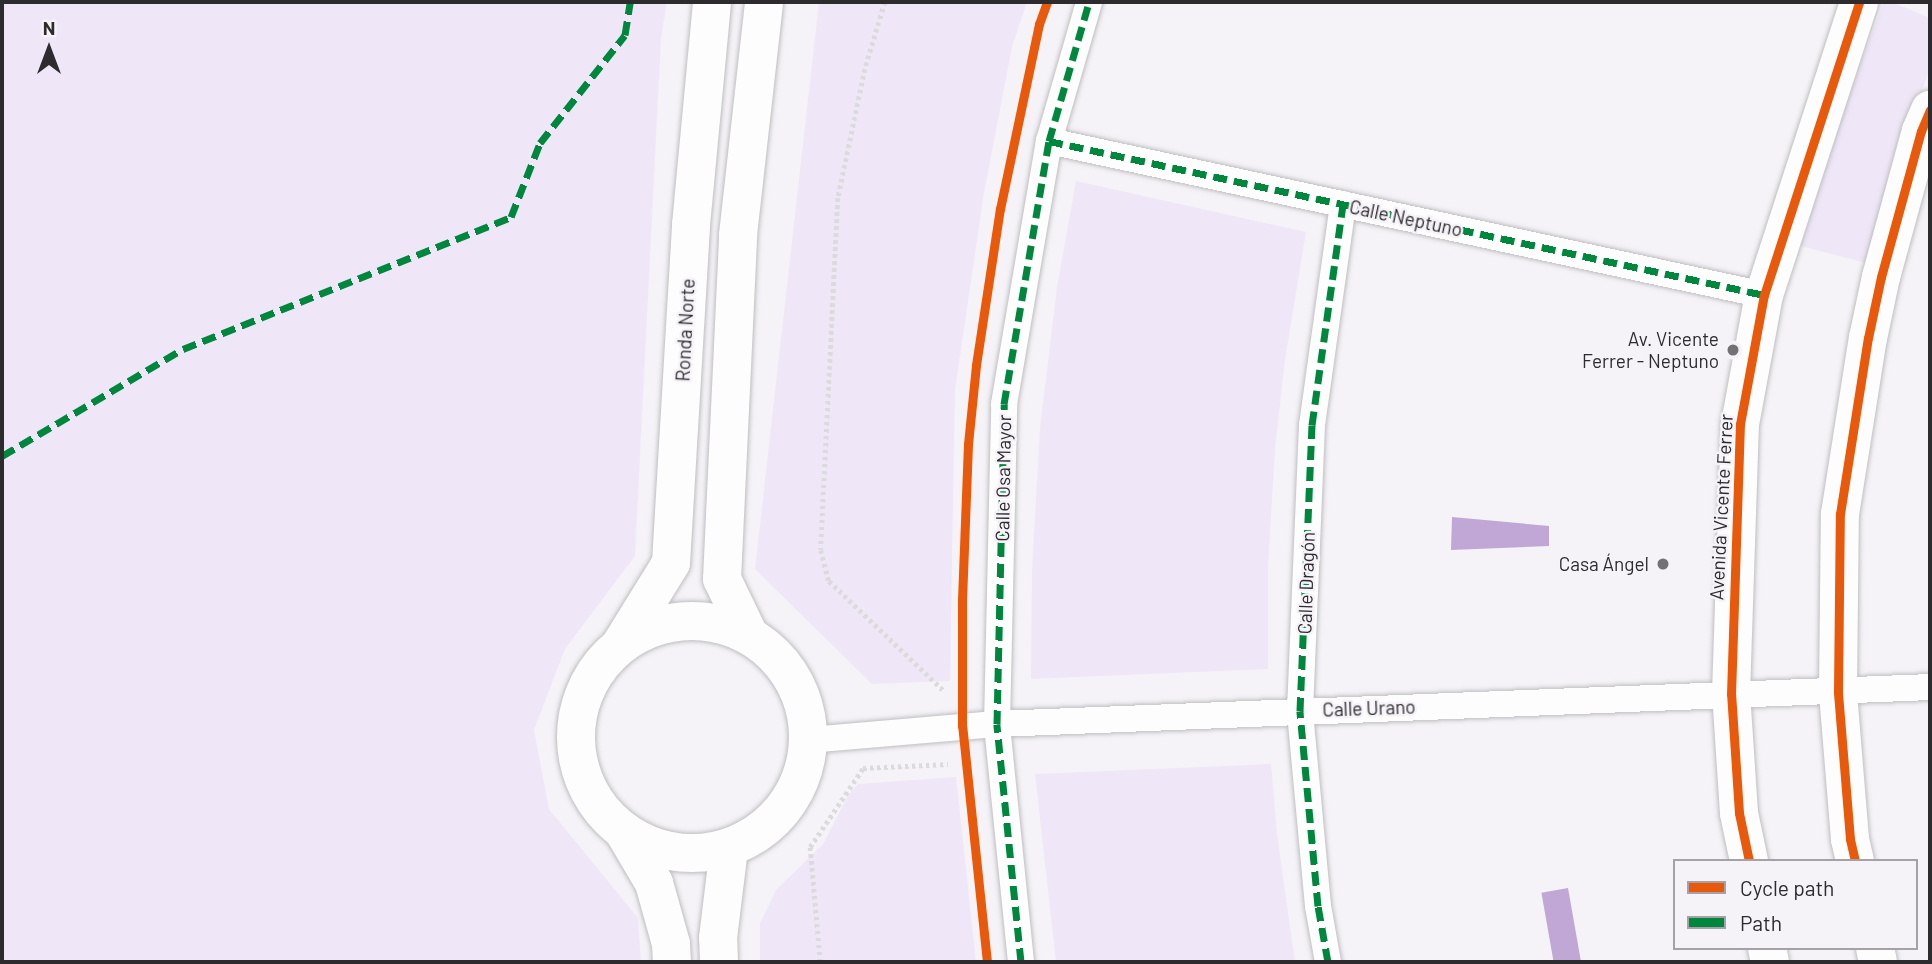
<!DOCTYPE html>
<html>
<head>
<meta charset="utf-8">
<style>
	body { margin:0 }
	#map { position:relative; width:1932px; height:964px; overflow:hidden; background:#f5f3f7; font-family:Barlow,sans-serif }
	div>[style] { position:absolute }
	.green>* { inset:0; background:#efe7f7 }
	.water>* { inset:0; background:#c0a7d6; transform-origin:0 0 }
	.path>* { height:4.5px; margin-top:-2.25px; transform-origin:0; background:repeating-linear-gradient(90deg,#dcdbdc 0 3.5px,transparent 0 7px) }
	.roads { filter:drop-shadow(0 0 2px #bfbec1) drop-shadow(0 0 2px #bfbec1) }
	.minor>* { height:26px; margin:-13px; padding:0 13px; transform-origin:13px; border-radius:13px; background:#fefdfe }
	.secondary>* { height:38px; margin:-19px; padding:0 19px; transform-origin:19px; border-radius:19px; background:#fefdfe }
	.primary>* { height:38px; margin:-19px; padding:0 19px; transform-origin:19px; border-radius:19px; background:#fefdfe }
	.primary>.ring { margin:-19px; padding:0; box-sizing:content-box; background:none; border:38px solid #fefdfe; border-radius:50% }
	.quiet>* { height:7px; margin-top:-3.5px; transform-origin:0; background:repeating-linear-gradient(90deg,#00873e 0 14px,transparent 0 21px) }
	.cycleway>* { height:9px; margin:-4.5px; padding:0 4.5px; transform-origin:4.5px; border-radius:4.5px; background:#e8590c }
	.dots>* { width:19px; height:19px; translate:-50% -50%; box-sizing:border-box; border:4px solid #f5f2f8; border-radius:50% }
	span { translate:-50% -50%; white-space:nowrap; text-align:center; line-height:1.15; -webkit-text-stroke:5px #f5f2f8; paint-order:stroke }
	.street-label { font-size:19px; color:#2d2b2e }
	.poi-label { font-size:19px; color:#2d2b2e }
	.right { translate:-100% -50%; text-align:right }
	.frame { position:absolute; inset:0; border:4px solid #2d2b2e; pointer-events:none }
	.legend { position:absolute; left:1673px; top:859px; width:245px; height:91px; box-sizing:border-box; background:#f5f2f8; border:2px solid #a5a2a7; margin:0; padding:9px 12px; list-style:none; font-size:21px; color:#2d2b2e }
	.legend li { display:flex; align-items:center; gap:14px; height:35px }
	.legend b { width:35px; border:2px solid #a5a2a7 }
	.north { position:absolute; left:14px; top:14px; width:70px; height:70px; -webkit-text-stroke:5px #f5f2f8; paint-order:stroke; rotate:0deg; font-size:19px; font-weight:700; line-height:28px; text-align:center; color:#2d2b2e }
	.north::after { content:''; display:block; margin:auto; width:24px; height:32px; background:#2d2b2e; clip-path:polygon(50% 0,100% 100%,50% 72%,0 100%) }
</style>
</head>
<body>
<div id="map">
	<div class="green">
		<div style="clip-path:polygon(2px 2px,667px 2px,661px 39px,635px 556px,565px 649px,534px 730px,549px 809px,638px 918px,641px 962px,2px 962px)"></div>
		<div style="clip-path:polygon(819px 2px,1027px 2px,1012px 47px,984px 193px,955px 390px,950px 681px,872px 684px,755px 569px)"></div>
		<div style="clip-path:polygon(1884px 2px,1892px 2px,1930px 18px,1930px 69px,1911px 118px,1866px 263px,1797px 245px,1819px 173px)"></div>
		<div style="clip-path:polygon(1076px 181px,1306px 232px,1285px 360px,1275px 449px,1268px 568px,1268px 669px,1031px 679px,1032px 569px,1040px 428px,1057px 287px)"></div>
		<div style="clip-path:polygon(1271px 764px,1277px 834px,1295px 962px,1056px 962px,1035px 774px)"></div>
		<div style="clip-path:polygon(956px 777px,976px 962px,760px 962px,760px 923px,776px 890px,823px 844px,849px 794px,858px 784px)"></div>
	</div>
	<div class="water">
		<div style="clip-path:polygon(1452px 517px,1549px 526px,1549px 546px,1451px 550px)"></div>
		<div style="left:1568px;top:888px;width:75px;height:27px;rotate:80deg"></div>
	</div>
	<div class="path">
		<div style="left:885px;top:2px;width:70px;rotate:106.6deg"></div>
		<div style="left:865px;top:69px;width:132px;rotate:101.8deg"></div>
		<div style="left:838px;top:198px;width:352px;rotate:92.8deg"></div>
		<div style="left:821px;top:550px;width:32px;rotate:76deg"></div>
		<div style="left:829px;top:581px;width:159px;rotate:43.7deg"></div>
		<div style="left:820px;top:962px;width:115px;rotate:-95deg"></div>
		<div style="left:810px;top:847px;width:95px;rotate:-56.1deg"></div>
		<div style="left:863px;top:768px;width:85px;rotate:-2.7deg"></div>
	</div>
	<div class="roads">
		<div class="minor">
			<div style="left:1049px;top:141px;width:731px;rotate:12.15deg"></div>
			<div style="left:809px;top:740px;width:189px;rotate:-4.9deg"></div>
			<div style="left:997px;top:724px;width:934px;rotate:-2.27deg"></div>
			<div style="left:1021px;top:962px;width:239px;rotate:-95.8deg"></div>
			<div style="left:997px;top:724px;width:320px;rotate:-88.7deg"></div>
			<div style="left:1004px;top:404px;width:267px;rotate:-80.3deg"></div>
			<div style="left:1049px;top:141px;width:145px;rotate:-73.9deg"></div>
			<div style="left:1328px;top:962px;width:57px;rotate:-100.1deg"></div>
			<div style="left:1318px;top:906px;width:196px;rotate:-95.3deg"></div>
			<div style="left:1300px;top:711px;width:286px;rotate:-87.6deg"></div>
			<div style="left:1312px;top:425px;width:223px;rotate:-82deg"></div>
		</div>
		<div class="secondary">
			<div style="left:1749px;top:861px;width:49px;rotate:-101.8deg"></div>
			<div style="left:1739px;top:813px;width:119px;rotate:-93.8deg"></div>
			<div style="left:1731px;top:694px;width:270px;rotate:-88.1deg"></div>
			<div style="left:1740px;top:424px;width:131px;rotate:-79.5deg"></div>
			<div style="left:1764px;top:295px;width:308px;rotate:-72deg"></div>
			<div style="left:1855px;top:861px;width:23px;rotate:-103deg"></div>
			<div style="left:1850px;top:839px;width:147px;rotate:-94.7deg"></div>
			<div style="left:1838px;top:692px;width:178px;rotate:-89.4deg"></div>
			<div style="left:1840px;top:514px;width:178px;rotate:-81deg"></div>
			<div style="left:1868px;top:338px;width:62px;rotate:-78deg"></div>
			<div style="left:1881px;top:277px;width:151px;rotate:-74.7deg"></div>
			<div style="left:1921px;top:131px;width:23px;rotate:-67deg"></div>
			<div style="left:1767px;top:948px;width:14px;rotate:78deg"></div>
			<div style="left:1875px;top:948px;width:14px;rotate:78deg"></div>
		</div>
		<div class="primary">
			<div class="ring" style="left:576px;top:621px;width:194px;height:194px"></div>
			<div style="left:749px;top:635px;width:62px;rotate:-115.7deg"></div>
			<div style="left:722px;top:579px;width:344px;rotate:-87.3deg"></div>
			<div style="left:738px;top:235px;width:234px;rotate:-83.6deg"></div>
			<div style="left:621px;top:644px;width:95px;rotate:-58.3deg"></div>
			<div style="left:671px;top:563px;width:339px;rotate:-86.6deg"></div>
			<div style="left:691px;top:225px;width:224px;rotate:-84.6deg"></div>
			<div style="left:624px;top:832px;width:59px;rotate:59.5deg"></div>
			<div style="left:654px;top:883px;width:63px;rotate:74.4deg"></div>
			<div style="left:671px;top:944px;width:18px;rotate:87deg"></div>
			<div style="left:719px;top:962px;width:24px;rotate:-92deg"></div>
			<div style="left:718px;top:938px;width:91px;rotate:-83deg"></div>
		</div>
	</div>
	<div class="quiet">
		<div style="left:1049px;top:141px;width:731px;rotate:12.15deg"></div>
		<div style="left:2px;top:456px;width:210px;rotate:-30.6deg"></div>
		<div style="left:183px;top:349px;width:354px;rotate:-21.9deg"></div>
		<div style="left:511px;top:217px;width:79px;rotate:-68.6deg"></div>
		<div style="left:540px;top:143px;width:137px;rotate:-51.8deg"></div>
		<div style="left:625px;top:35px;width:33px;rotate:-81deg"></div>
		<div style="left:1021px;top:962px;width:239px;rotate:-95.8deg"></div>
		<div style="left:997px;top:724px;width:320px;rotate:-88.7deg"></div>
		<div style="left:1004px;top:404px;width:267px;rotate:-80.3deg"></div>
		<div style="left:1049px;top:141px;width:145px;rotate:-73.9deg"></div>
		<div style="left:1328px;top:962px;width:57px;rotate:-100.1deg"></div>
		<div style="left:1318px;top:906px;width:196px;rotate:-95.3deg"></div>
		<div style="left:1300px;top:711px;width:286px;rotate:-87.6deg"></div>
		<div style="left:1312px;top:425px;width:223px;rotate:-82deg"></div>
	</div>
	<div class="cycleway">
		<div style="left:1749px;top:861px;width:49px;rotate:-101.8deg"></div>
		<div style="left:1739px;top:813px;width:119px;rotate:-93.8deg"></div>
		<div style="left:1731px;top:694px;width:270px;rotate:-88.1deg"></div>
		<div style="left:1740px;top:424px;width:131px;rotate:-79.5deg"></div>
		<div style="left:1764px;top:295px;width:308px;rotate:-72deg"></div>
		<div style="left:1855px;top:861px;width:23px;rotate:-103deg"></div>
		<div style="left:1850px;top:839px;width:147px;rotate:-94.7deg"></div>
		<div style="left:1838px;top:692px;width:178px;rotate:-89.4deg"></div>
		<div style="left:1840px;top:514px;width:178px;rotate:-81deg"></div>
		<div style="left:1868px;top:338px;width:62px;rotate:-78deg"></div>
		<div style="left:1881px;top:277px;width:151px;rotate:-74.7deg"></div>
		<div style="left:1921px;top:131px;width:23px;rotate:-67deg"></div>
		<div style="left:987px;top:962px;width:237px;rotate:-96deg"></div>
		<div style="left:962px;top:726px;width:126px;rotate:-90deg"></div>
		<div style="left:962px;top:600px;width:156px;rotate:-87.8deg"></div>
		<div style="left:968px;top:444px;width:79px;rotate:-84.2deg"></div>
		<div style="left:976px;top:365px;width:158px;rotate:-81.3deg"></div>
		<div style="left:1000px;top:209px;width:189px;rotate:-78.1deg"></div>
		<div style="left:1039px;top:24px;width:23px;rotate:-70deg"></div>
	</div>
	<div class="dots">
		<div style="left:1733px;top:350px;background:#737174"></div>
		<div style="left:1663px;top:564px;background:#737174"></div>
	</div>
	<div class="street-label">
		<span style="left:1406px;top:218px;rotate:12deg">Calle Neptuno</span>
		<span style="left:685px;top:330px;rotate:-87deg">Ronda Norte</span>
		<span style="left:1003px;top:478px;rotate:-89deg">Calle Osa Mayor</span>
		<span style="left:1721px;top:507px;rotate:-87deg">Avenida Vicente Ferrer</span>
		<span style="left:1306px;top:583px;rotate:-88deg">Calle Dragón</span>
		<span style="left:1369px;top:708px;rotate:-2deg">Calle Urano</span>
	</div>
	<div class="poi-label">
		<span class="right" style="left:1719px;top:350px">Av. Vicente<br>Ferrer - Neptuno</span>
		<span class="right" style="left:1649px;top:564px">Casa Ángel</span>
	</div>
	<div class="frame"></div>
	<ul class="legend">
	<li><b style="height:9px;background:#e8590c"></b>Cycle path</li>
	<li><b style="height:9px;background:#00873e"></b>Path</li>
	</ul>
	<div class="north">N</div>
</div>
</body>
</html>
